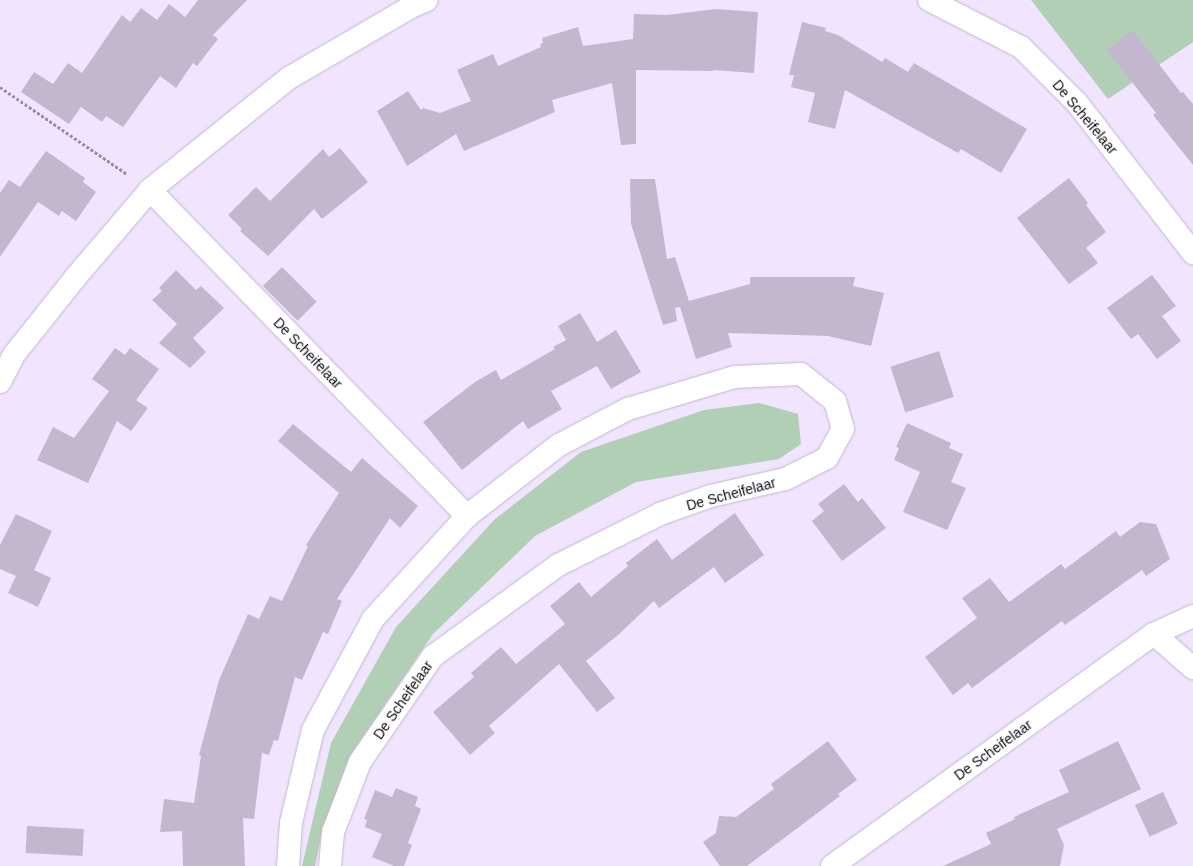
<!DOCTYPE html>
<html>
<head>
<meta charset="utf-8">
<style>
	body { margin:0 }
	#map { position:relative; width:1193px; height:866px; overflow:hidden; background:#f0e4fe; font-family:Helvetica,sans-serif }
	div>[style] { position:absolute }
	.green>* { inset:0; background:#b0cfb4 }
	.building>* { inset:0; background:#c3b7d0; transform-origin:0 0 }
	.path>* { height:2.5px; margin-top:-1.25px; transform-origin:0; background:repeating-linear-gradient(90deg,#978fa1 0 3px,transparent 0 5px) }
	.roads { filter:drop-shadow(0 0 1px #c3b6cf) drop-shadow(0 0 1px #c3b6cf) }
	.minor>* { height:22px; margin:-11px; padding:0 11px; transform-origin:11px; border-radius:11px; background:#fff }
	span { translate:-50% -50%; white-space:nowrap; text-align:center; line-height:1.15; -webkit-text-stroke:4px #fff; paint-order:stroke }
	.street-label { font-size:14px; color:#0f0b13 }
</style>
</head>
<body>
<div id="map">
	<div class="green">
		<div style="clip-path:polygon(1031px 0,1193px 0,1193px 42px,1108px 99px)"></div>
		<div style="clip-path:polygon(759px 403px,798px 414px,801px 444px,779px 459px,636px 482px,535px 536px,433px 634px,349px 757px,321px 837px,315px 866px,302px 866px,331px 743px,396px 627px,494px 520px,581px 452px,704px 410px)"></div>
	</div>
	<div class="building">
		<div style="clip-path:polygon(198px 0,247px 0,213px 35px,218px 39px,197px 66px,193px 63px,176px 88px,160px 76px,123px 127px,106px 116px,102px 122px,81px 107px,69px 124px,21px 92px,34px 72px,53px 84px,68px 63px,82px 73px,122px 15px,130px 22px,141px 8px,157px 20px,169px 4px,185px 17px)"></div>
		<div style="clip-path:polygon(715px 9px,758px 12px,754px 73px,713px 70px,713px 71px,636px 70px,636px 144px,621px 145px,612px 83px,552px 100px,555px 112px,464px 151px,456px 134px,407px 166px,377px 111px,408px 91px,421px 110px,423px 108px,440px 113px,471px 101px,457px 70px,493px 54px,498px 66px,541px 47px,540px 44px,543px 43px,542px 38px,578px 27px,583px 46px,633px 39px,634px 14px,668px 15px)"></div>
		<div style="clip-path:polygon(802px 22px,826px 28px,825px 31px,838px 35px,882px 62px,885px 58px,908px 72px,914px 63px,1027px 129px,1001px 173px,961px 149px,958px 153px,845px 90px,835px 129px,808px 122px,815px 93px,791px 87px,794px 75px,789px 75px)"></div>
		<div style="clip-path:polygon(1133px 30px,1181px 93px,1183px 92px,1193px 104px,1193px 165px,1153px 115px,1156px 113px,1107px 50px)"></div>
		<div style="clip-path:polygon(340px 148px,368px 182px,322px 219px,314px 209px,268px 256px,240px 231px,242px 229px,228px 215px,256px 187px,270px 201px,323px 149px,329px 157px)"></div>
		<div style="clip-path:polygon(46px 151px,85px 178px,83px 182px,96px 192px,76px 221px,62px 211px,59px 216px,38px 202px,0 257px,0 193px,9px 180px,20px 187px)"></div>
		<div style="clip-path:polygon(1069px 178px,1088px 203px,1086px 205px,1106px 232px,1086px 248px,1098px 263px,1069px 284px,1017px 218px)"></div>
		<div style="clip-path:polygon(630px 179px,655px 179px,667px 259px,675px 257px,689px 301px,750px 284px,750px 277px,855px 277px,853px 286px,884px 293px,871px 346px,828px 336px,728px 333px,732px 347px,696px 359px,680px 307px,675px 308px,677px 321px,663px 325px,631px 224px)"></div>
		<div style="left:282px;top:267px;width:49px;height:27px;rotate:45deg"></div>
		<div style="clip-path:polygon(176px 270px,196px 290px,201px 286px,224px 308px,193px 338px,206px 352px,190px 368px,159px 343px,177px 324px,152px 300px,162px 291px,159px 288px)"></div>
		<div style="clip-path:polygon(1152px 275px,1176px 306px,1162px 316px,1181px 341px,1157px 359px,1138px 334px,1131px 339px,1107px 308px)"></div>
		<div style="clip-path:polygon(580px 313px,597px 342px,616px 330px,641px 372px,611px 389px,597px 366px,551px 391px,562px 409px,528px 429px,523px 421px,462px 470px,423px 422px,475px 382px,496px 370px,501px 380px,555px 349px,553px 347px,566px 340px,558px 326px)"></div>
		<div style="clip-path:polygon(115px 348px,125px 355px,130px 348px,159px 369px,136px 400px,148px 408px,131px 431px,117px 421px,88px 483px,37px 460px,53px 427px,74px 438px,109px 391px,92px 379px)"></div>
		<div style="left:939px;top:351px;width:48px;height:51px;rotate:72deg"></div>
		<div style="clip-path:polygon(907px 423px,951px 443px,949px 448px,963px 454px,951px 482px,966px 488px,947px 530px,903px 512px,920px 472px,894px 460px,899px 448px,896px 447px)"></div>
		<div style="clip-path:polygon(293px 424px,351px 472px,362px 458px,418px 506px,400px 528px,390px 518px,337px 599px,342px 601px,333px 622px,328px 634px,323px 632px,302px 680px,295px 677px,278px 741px,274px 740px,269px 755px,262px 753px,254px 819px,243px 818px,245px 866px,183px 866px,182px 831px,160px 832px,164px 799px,194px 803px,201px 756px,199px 755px,219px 680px,248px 614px,259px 619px,270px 596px,282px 601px,308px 546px,306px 545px,339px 493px,278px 441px)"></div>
		<div style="clip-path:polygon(844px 484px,858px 502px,862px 498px,886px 528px,842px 561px,812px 521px,824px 511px,818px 504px)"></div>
		<div style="clip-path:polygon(735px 513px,764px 555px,725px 583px,714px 567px,659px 608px,654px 601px,618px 635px,586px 661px,615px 698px,597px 712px,559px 664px,489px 726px,495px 733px,470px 755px,433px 712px,474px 677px,471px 673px,501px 647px,516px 664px,565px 624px,550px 606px,579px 582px,591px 597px,628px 566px,626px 563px,657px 539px,672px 560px)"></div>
		<div style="clip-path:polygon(16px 514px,52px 531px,34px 570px,51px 578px,38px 607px,8px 593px,16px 576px,0 569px,0 545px)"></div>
		<div style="clip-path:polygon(1140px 522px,1156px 524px,1170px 559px,1146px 576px,1142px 570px,1065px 625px,1062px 621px,972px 688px,968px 683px,953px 695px,925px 657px,977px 618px,962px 598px,990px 578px,1009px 602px,1061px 564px,1065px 569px,1116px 531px,1120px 537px)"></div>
		<div style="clip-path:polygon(828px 741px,857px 780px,838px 794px,840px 796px,747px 866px,720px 866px,703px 842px,716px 833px,719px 816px,736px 817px,774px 789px,771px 784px)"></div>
		<div style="clip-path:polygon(1118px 741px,1141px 789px,1057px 829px,1064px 845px,1060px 866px,943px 866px,991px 844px,986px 833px,1015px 819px,1014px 817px,1069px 792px,1059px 770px)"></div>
		<div style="clip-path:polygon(396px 788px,418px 797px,415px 806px,421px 809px,408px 843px,412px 845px,404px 866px,394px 866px,372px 857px,382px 834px,365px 827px,367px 820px,364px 819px,375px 790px,392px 797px)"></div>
		<div style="left:1163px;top:792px;width:35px;height:31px;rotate:65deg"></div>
		<div style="left:27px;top:826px;width:57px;height:27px;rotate:3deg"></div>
	</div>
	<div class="path">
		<div style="left:0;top:87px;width:154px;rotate:34.4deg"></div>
	</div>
	<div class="roads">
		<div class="minor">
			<div style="left:929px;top:0;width:103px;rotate:27.1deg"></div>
			<div style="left:1021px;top:47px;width:79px;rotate:45deg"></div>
			<div style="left:1077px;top:103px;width:190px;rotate:52.3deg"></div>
			<div style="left:150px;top:190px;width:455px;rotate:45.8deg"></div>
			<div style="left:0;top:382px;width:29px;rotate:-63deg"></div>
			<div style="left:13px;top:356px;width:100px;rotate:-51.5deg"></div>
			<div style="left:75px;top:278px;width:116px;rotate:-49.6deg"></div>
			<div style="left:150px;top:190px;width:179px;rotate:-38.9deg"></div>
			<div style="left:289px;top:78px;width:141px;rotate:-30.2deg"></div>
			<div style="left:411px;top:7px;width:17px;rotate:-24deg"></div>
			<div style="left:1154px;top:634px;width:52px;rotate:41.1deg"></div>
			<div style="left:288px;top:866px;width:43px;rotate:-86deg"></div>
			<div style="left:291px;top:823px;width:96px;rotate:-76.7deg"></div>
			<div style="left:313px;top:730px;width:126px;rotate:-61.6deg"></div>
			<div style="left:373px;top:619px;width:139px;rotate:-47.6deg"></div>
			<div style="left:467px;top:516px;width:116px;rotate:-37.7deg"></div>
			<div style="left:559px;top:445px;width:78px;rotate:-27.6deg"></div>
			<div style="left:628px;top:409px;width:112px;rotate:-16.7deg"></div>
			<div style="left:735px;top:377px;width:66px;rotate:-2.6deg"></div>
			<div style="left:801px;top:374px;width:43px;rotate:38.5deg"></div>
			<div style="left:835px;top:401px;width:29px;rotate:74deg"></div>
			<div style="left:843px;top:429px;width:33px;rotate:119deg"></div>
			<div style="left:827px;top:458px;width:47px;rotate:153.4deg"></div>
			<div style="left:785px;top:479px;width:76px;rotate:167.1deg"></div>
			<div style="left:711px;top:496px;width:54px;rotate:160.6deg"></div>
			<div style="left:660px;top:514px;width:114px;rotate:153.4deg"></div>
			<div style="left:558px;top:565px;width:155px;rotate:143.9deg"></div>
			<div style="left:433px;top:656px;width:129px;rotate:124.6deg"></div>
			<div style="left:360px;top:762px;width:75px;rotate:111.1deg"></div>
			<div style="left:333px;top:832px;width:34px;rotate:95deg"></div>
			<div style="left:832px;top:866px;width:397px;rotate:-35.8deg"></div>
			<div style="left:1154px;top:634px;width:43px;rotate:-24.8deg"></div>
		</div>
	</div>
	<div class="street-label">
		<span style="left:1085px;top:117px;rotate:50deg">De Scheifelaar</span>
		<span style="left:308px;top:353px;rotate:46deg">De Scheifelaar</span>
		<span style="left:731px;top:494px;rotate:-15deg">De Scheifelaar</span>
		<span style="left:403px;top:700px;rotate:-55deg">De Scheifelaar</span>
		<span style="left:993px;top:750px;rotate:-36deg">De Scheifelaar</span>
	</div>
</div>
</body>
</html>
